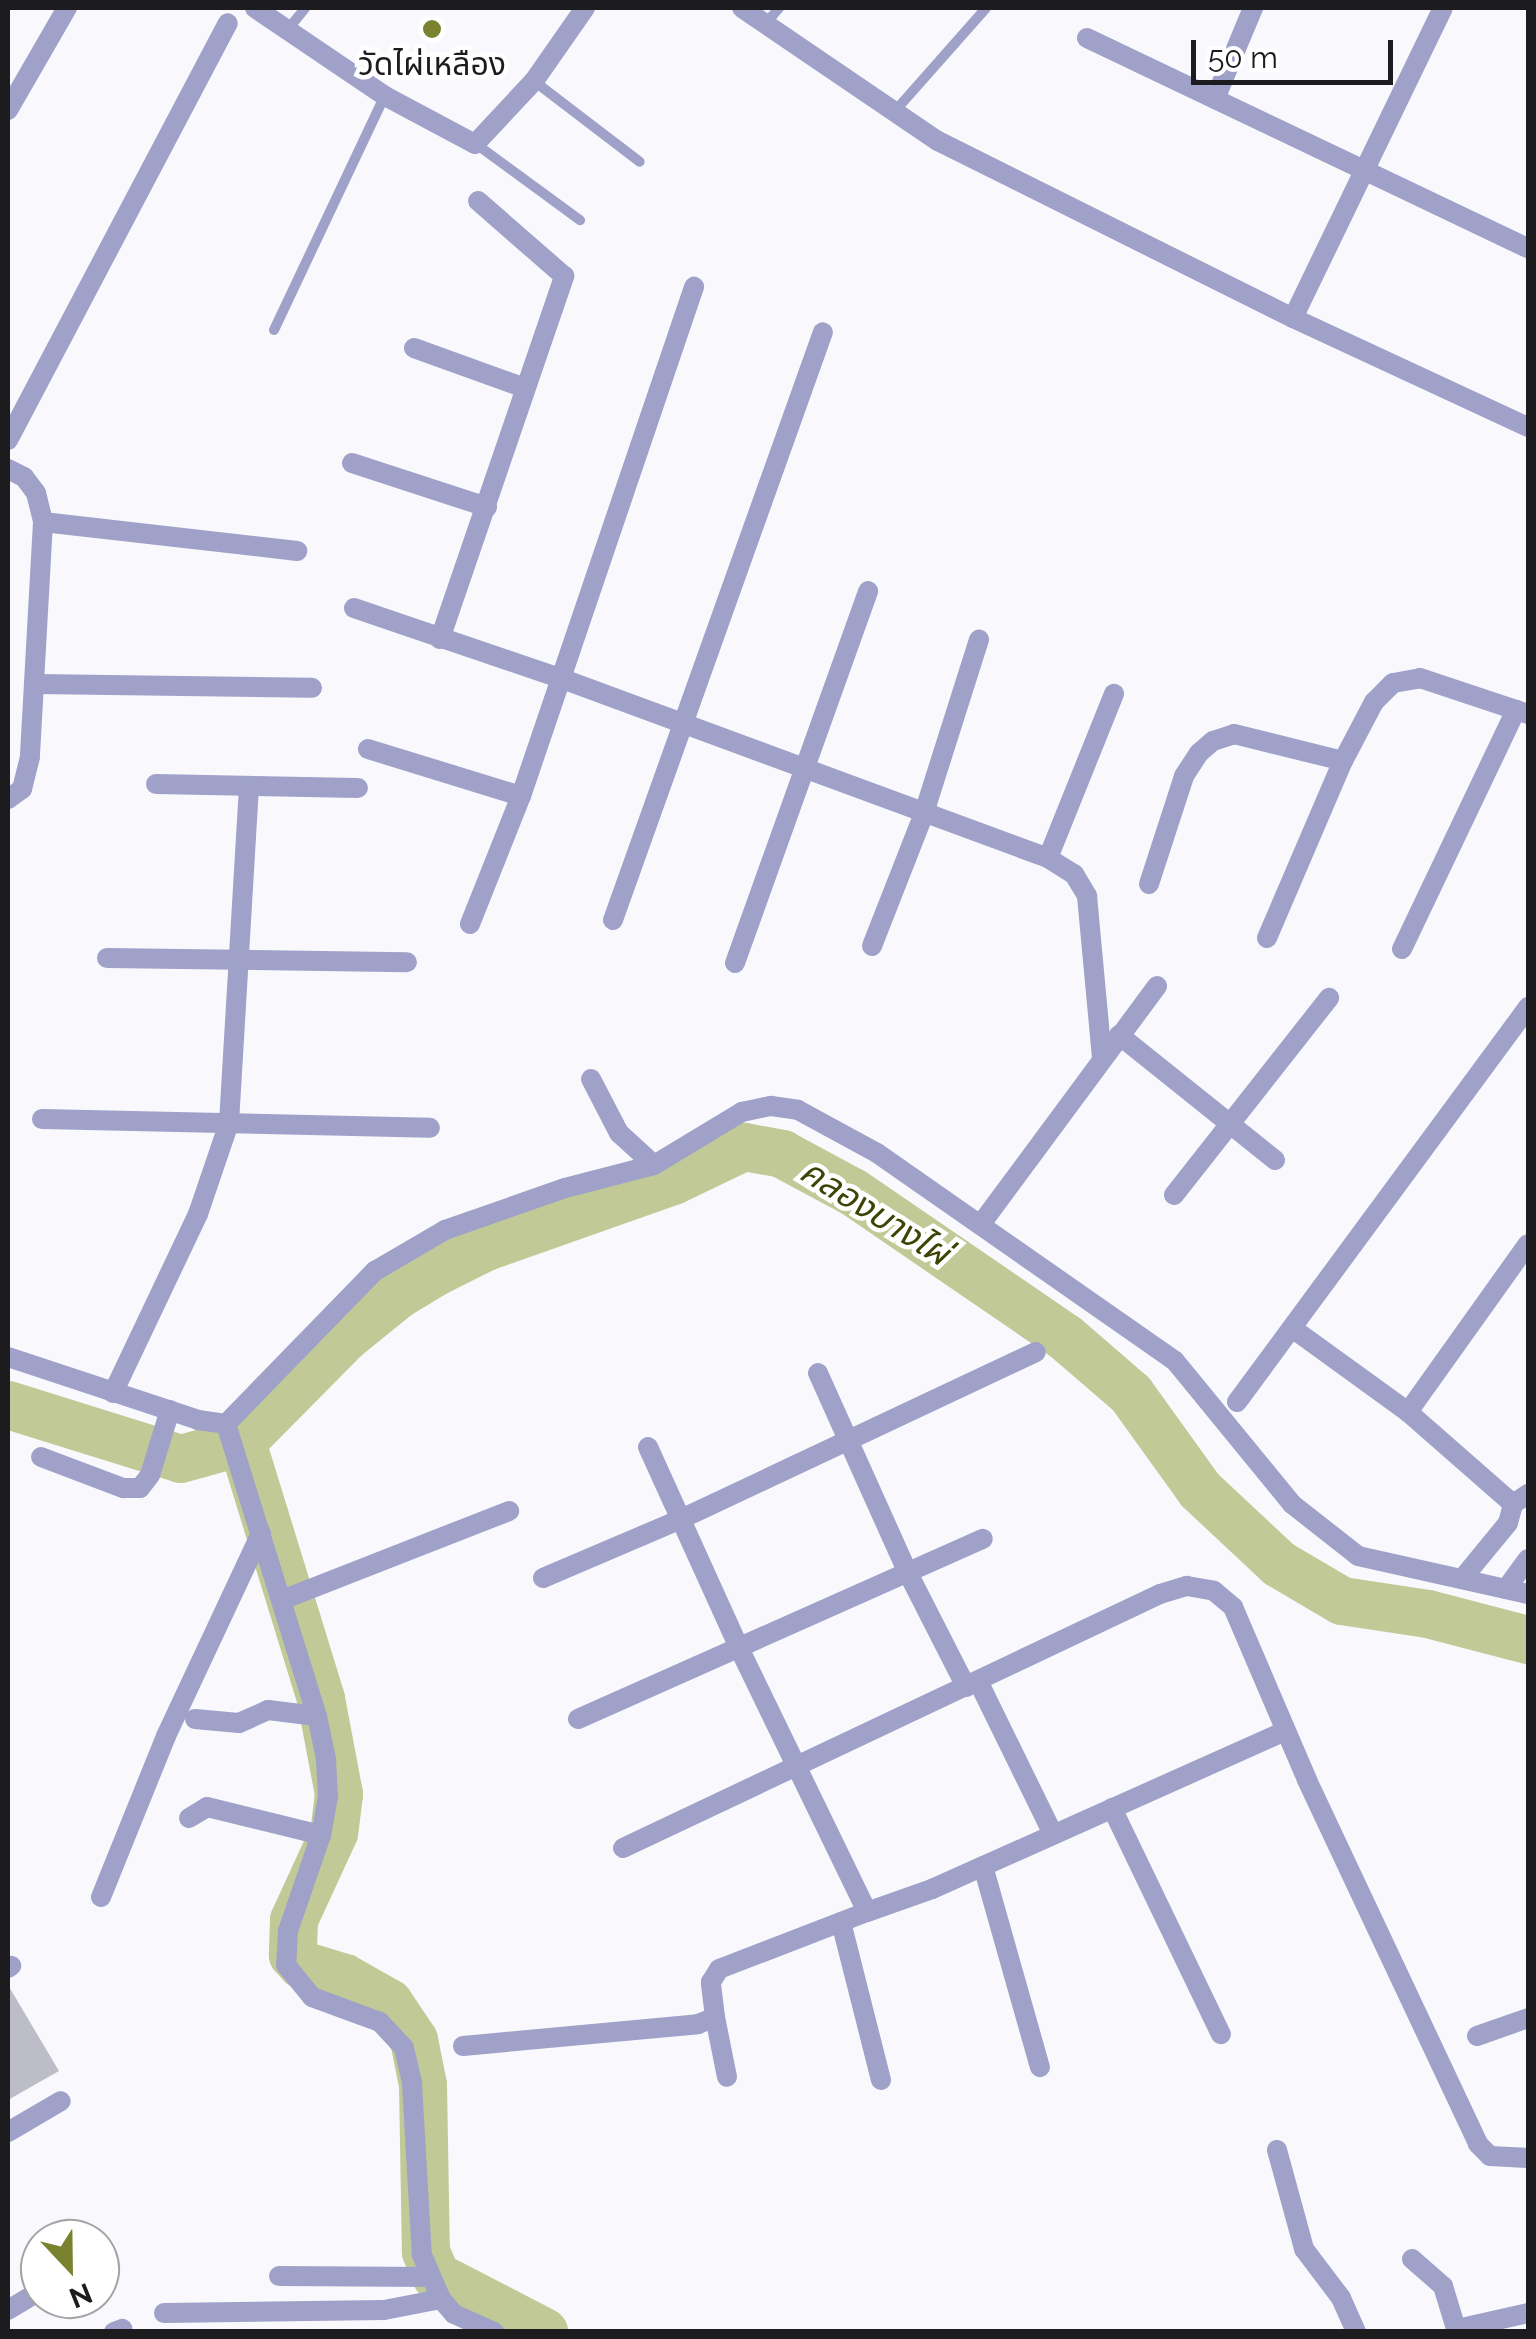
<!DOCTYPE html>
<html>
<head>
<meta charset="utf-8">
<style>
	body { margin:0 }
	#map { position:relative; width:1536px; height:2339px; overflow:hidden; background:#f9f9fd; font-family:Raleway,"Noto Sans Thai",sans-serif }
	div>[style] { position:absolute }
	.river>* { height:48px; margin:-24px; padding:0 24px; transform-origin:24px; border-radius:24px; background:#c1c996 }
	.building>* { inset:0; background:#bdbdc7 }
	.service>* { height:10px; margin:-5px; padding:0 5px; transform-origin:5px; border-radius:5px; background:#9fa1c9 }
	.minor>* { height:20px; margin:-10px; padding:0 10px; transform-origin:10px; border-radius:10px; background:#9fa1c9 }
	.dots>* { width:28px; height:28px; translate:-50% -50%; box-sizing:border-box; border:5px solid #fff; border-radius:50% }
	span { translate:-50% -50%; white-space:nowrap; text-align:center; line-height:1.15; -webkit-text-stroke:9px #fff; paint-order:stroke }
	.poi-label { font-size:32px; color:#1c1c1f }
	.water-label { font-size:35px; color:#3e4306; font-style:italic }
	.frame { position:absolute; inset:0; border:10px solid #1c1c1f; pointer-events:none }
	.north { position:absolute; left:20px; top:2219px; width:100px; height:100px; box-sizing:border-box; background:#fff; border:2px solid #a4a4a5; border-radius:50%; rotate:158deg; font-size:28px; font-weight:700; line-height:40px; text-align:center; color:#1c1c1f }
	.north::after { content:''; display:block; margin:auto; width:35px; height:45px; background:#79822e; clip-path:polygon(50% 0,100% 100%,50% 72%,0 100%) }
	.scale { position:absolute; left:1191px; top:40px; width:202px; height:45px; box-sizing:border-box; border:5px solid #1c1c1f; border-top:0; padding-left:12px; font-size:30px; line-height:35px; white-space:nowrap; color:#1c1c1f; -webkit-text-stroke:8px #fff; paint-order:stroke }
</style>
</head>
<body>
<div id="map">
	<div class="river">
		<div style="left:8px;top:1405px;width:181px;rotate:17.3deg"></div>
		<div style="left:181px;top:1459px;width:63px;rotate:-15.6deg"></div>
		<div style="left:242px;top:1442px;width:148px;rotate:-45.3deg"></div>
		<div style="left:346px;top:1337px;width:67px;rotate:-38.9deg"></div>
		<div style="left:398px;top:1295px;width:44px;rotate:-31.2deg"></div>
		<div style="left:436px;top:1272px;width:56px;rotate:-26.6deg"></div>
		<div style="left:486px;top:1247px;width:198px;rotate:-19.4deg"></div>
		<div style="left:673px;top:1181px;width:79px;rotate:-25.6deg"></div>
		<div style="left:744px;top:1147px;width:39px;rotate:10deg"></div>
		<div style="left:782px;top:1154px;width:81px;rotate:28.2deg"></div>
		<div style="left:853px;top:1192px;width:257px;rotate:34.4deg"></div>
		<div style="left:1065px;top:1337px;width:87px;rotate:40.8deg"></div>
		<div style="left:1131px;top:1394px;width:118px;rotate:54.3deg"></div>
		<div style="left:1200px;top:1490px;width:108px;rotate:43.1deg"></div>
		<div style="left:1279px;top:1564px;width:73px;rotate:30.4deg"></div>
		<div style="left:1342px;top:1601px;width:87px;rotate:8.6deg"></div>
		<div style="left:1428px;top:1614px;width:103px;rotate:14.6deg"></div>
		<div style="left:242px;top:1442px;width:269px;rotate:72.9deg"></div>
		<div style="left:321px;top:1699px;width:97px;rotate:79.3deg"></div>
		<div style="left:339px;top:1794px;width:39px;rotate:97deg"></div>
		<div style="left:334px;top:1833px;width:96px;rotate:114.7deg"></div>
		<div style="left:294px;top:1920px;width:35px;rotate:92deg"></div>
		<div style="left:293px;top:1955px;width:13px;rotate:48deg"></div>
		<div style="left:302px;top:1965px;width:45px;rotate:16.8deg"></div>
		<div style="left:345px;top:1978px;width:51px;rotate:29.6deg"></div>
		<div style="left:389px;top:2003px;width:45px;rotate:56deg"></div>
		<div style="left:414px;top:2040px;width:46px;rotate:78.7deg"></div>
		<div style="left:423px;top:2085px;width:167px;rotate:89deg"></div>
		<div style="left:426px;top:2252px;width:26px;rotate:67deg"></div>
		<div style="left:436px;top:2276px;width:122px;rotate:27.4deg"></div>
	</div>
	<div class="building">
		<div style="clip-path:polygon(8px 1985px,59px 2071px,8px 2100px)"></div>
	</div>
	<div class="service">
		<div style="left:766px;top:23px;width:20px;rotate:-49deg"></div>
		<div style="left:289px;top:28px;width:26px;rotate:-51deg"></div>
		<div style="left:534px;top:81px;width:133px;rotate:37.4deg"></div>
		<div style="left:895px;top:111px;width:137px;rotate:-48.5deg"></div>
		<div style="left:476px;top:144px;width:129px;rotate:36.2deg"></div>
		<div style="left:274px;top:330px;width:258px;rotate:-64.7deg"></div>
	</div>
	<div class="minor">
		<div style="left:255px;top:8px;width:157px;rotate:34.1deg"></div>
		<div style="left:385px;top:96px;width:102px;rotate:28.1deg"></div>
		<div style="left:475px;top:144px;width:86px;rotate:-46.9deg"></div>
		<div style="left:534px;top:81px;width:89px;rotate:-55.1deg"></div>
		<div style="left:742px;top:8px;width:237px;rotate:34.2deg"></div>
		<div style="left:938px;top:141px;width:397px;rotate:26.5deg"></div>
		<div style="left:1293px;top:318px;width:259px;rotate:24.9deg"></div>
		<div style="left:1087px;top:38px;width:488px;rotate:25.5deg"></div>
		<div style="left:1215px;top:99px;width:99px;rotate:-67.3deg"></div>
		<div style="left:8px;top:110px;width:118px;rotate:-60deg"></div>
		<div style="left:1293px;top:318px;width:344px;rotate:-64.2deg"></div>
		<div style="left:414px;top:348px;width:118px;rotate:19.8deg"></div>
		<div style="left:8px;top:440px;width:471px;rotate:-62.2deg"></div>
		<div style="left:352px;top:463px;width:142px;rotate:18.1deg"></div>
		<div style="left:8px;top:469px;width:18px;rotate:27deg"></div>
		<div style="left:24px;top:477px;width:20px;rotate:53deg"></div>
		<div style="left:36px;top:493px;width:30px;rotate:76deg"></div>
		<div style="left:43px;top:522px;width:235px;rotate:93.2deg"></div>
		<div style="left:30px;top:757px;width:33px;rotate:104deg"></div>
		<div style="left:22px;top:789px;width:17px;rotate:144deg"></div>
		<div style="left:43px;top:522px;width:256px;rotate:6.5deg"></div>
		<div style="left:354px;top:608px;width:218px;rotate:18.8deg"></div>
		<div style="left:560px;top:678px;width:520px;rotate:20.25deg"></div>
		<div style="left:1048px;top:858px;width:31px;rotate:32deg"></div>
		<div style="left:1074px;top:874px;width:26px;rotate:59deg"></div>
		<div style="left:1087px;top:896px;width:162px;rotate:84.7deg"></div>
		<div style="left:440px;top:639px;width:384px;rotate:-71.1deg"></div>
		<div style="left:564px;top:276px;width:114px;rotate:-138.9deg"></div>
		<div style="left:36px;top:684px;width:276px;rotate:0.8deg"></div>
		<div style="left:368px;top:749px;width:160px;rotate:17.1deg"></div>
		<div style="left:156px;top:784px;width:202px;rotate:1.1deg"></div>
		<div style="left:1048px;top:858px;width:177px;rotate:-68.1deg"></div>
		<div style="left:1149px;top:884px;width:114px;rotate:-72deg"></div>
		<div style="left:1184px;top:776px;width:27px;rotate:-57deg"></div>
		<div style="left:1199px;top:753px;width:18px;rotate:-41deg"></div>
		<div style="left:1213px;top:741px;width:22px;rotate:-18deg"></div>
		<div style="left:1234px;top:734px;width:112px;rotate:13.9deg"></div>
		<div style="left:613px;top:920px;width:624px;rotate:-70.35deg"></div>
		<div style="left:470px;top:924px;width:138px;rotate:-68.3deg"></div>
		<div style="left:521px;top:796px;width:538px;rotate:-71.23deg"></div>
		<div style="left:1267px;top:938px;width:193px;rotate:-66.8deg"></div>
		<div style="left:1343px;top:761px;width:67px;rotate:-62.3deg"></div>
		<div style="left:1374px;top:702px;width:27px;rotate:-45deg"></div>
		<div style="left:1393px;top:683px;width:27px;rotate:-10deg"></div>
		<div style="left:1420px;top:678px;width:114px;rotate:18.4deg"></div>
		<div style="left:872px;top:946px;width:143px;rotate:-68.6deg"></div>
		<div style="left:924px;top:813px;width:182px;rotate:-72.4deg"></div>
		<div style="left:1402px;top:949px;width:265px;rotate:-64.5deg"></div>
		<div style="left:107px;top:958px;width:300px;rotate:0.8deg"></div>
		<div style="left:735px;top:963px;width:395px;rotate:-70.3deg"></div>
		<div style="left:1119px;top:1035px;width:200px;rotate:38.7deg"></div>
		<div style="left:591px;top:1079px;width:61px;rotate:62.6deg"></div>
		<div style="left:619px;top:1133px;width:47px;rotate:42.4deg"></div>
		<div style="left:42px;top:1119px;width:388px;rotate:1.3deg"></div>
		<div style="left:1174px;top:1195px;width:251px;rotate:-51.8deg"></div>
		<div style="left:981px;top:1224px;width:296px;rotate:-53.5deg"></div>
		<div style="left:1292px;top:1328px;width:143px;rotate:35.9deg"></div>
		<div style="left:1408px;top:1412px;width:140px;rotate:41.2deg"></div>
		<div style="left:8px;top:1357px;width:200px;rotate:18.3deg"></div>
		<div style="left:198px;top:1420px;width:28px;rotate:8deg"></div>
		<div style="left:226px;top:1424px;width:214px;rotate:-45.8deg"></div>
		<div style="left:375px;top:1271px;width:81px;rotate:-30.4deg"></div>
		<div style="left:445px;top:1230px;width:127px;rotate:-19.3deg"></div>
		<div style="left:565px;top:1188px;width:92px;rotate:-14.5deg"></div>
		<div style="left:654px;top:1165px;width:103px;rotate:-31.1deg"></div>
		<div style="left:742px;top:1112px;width:30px;rotate:-12deg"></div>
		<div style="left:771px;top:1106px;width:27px;rotate:8deg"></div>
		<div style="left:798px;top:1110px;width:90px;rotate:28.6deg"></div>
		<div style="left:877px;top:1153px;width:363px;rotate:34.9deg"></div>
		<div style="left:1175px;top:1361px;width:185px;rotate:50.7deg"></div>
		<div style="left:1292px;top:1504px;width:84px;rotate:38.2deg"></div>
		<div style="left:1358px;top:1556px;width:174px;rotate:12.6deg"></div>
		<div style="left:818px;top:1373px;width:219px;rotate:65.8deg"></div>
		<div style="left:908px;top:1573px;width:128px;rotate:63deg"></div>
		<div style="left:113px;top:1393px;width:198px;rotate:-64.6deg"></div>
		<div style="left:198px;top:1214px;width:96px;rotate:-71.2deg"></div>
		<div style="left:229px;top:1123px;width:337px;rotate:-86.6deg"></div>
		<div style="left:1237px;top:1402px;width:491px;rotate:-53.6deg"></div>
		<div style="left:1408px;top:1412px;width:206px;rotate:-54.5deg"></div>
		<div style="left:226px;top:1424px;width:306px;rotate:72.7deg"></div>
		<div style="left:317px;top:1716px;width:44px;rotate:78.2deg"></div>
		<div style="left:326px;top:1759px;width:37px;rotate:87deg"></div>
		<div style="left:328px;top:1796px;width:40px;rotate:100deg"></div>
		<div style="left:321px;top:1835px;width:102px;rotate:109deg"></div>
		<div style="left:288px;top:1931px;width:34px;rotate:93deg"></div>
		<div style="left:286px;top:1965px;width:41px;rotate:50.9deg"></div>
		<div style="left:312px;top:1997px;width:72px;rotate:20.2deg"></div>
		<div style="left:380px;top:2022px;width:35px;rotate:47deg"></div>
		<div style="left:404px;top:2048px;width:37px;rotate:77deg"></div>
		<div style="left:412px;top:2084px;width:171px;rotate:86.7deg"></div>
		<div style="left:422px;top:2255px;width:48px;rotate:66.6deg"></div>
		<div style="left:441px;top:2299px;width:20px;rotate:49deg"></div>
		<div style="left:454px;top:2314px;width:44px;rotate:24.2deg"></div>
		<div style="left:648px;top:1447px;width:223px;rotate:65.6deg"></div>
		<div style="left:740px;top:1650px;width:291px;rotate:64.1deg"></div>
		<div style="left:867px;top:1912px;width:69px;rotate:-19.5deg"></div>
		<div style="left:932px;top:1889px;width:387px;rotate:-24.1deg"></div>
		<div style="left:41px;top:1457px;width:88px;rotate:20.7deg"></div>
		<div style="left:123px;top:1488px;width:17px"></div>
		<div style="left:140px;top:1488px;width:16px;rotate:-52deg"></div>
		<div style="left:150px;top:1475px;width:68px;rotate:-72.9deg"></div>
		<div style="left:543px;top:1578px;width:150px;rotate:-23.1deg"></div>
		<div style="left:681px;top:1519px;width:392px;rotate:-25.2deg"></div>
		<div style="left:1462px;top:1579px;width:72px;rotate:-50.6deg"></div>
		<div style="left:1508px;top:1523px;width:20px;rotate:-75deg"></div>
		<div style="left:1513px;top:1504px;width:18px;rotate:-34deg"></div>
		<div style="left:1506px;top:1589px;width:37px;rotate:-54deg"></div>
		<div style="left:282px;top:1600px;width:244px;rotate:-21.4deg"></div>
		<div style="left:978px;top:1681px;width:170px;rotate:63.9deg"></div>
		<div style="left:195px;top:1719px;width:44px;rotate:5.2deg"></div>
		<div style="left:239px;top:1723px;width:32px;rotate:-24deg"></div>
		<div style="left:268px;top:1710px;width:49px;rotate:7deg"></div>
		<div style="left:578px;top:1719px;width:443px;rotate:-24deg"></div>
		<div style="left:1112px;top:1808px;width:251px;rotate:64.3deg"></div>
		<div style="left:189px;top:1818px;width:21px;rotate:-31deg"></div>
		<div style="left:207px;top:1807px;width:117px;rotate:13.8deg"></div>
		<div style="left:623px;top:1848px;width:594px;rotate:-25.31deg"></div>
		<div style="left:1160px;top:1594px;width:28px;rotate:-17deg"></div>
		<div style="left:1187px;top:1586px;width:27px;rotate:10deg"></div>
		<div style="left:1214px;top:1591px;width:25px;rotate:40deg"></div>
		<div style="left:1233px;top:1607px;width:188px;rotate:66.8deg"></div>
		<div style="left:1307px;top:1780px;width:402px;rotate:64.8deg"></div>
		<div style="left:1478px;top:2144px;width:17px;rotate:45deg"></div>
		<div style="left:1490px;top:2156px;width:38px;rotate:3deg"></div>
		<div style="left:983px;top:1866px;width:209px;rotate:74.2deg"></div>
		<div style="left:101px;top:1897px;width:174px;rotate:-68deg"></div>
		<div style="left:166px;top:1736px;width:224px;rotate:-64.9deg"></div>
		<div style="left:841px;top:1922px;width:163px;rotate:75.8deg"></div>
		<div style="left:8px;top:1968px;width:4px;rotate:-34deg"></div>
		<div style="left:715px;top:2017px;width:61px;rotate:78.7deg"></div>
		<div style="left:1477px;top:2036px;width:54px;rotate:-19.4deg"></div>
		<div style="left:463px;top:2046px;width:236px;rotate:-5.3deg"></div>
		<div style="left:698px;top:2024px;width:18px;rotate:-22deg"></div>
		<div style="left:715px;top:2017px;width:35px;rotate:-97deg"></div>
		<div style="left:711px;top:1982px;width:15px;rotate:-58deg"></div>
		<div style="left:719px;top:1969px;width:159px;rotate:-21.1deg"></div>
		<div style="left:8px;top:2132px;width:61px;rotate:-30.3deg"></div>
		<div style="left:1277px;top:2150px;width:103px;rotate:74.7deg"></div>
		<div style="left:1304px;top:2249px;width:61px;rotate:52.9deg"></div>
		<div style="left:1341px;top:2298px;width:37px;rotate:66deg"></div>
		<div style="left:100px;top:2256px;width:2px;rotate:-27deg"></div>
		<div style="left:1412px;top:2259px;width:41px;rotate:41.1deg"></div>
		<div style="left:1443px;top:2286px;width:48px;rotate:73.1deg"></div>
		<div style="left:279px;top:2276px;width:150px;rotate:0.4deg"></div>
		<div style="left:8px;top:2310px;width:37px;rotate:-31deg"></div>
		<div style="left:164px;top:2313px;width:220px;rotate:-0.8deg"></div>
		<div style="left:384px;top:2310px;width:58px;rotate:-10.9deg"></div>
		<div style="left:1457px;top:2329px;width:73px;rotate:-12.7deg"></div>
		<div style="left:114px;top:2332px;width:9px;rotate:-21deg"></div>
	</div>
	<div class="dots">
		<div style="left:432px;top:29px;background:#79822e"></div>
	</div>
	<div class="poi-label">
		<span style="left:432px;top:64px">วัดไผ่เหลือง</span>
	</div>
	<div class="water-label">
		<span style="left:875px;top:1212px;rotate:32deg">คลองบางไผ่</span>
	</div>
	<div class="frame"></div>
	<div class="north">N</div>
	<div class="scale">50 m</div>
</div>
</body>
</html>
